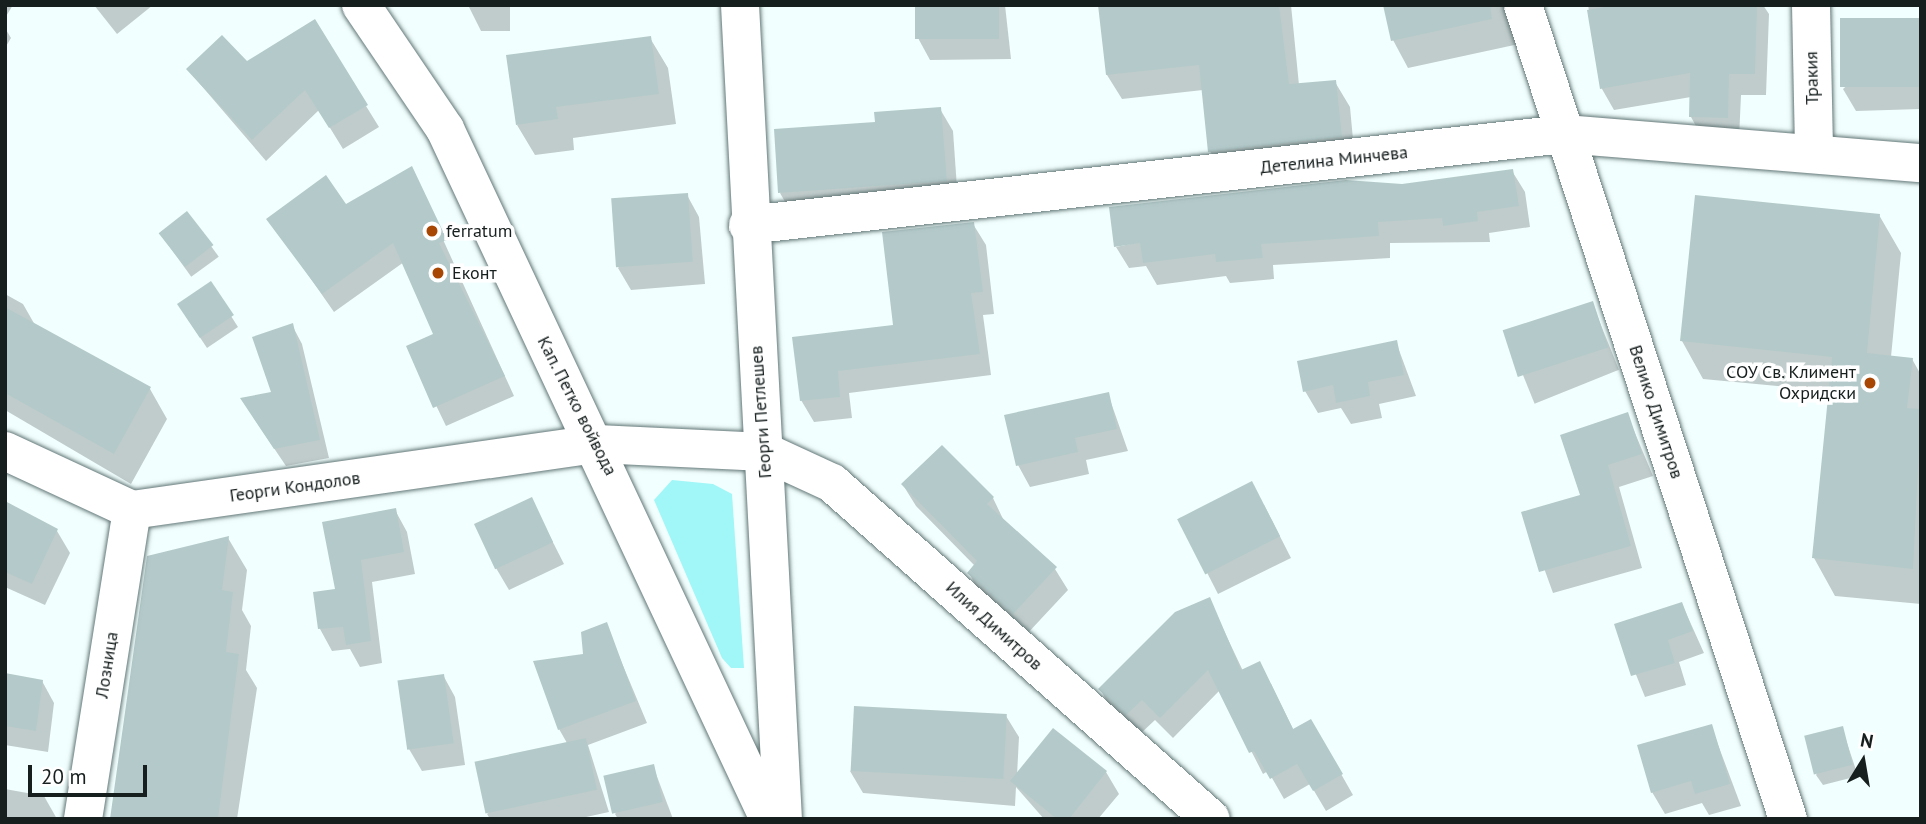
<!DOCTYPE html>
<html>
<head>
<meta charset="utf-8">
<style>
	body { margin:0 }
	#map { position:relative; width:1926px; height:824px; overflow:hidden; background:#f1fffe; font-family:"PT Sans",sans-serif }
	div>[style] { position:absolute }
	.green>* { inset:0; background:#a1f7f7 }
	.shadow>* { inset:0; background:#0003; transform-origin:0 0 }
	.building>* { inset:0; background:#b4caca; transform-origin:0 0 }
	.roads { filter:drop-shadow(0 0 2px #637777) drop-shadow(0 0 2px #637777) }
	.street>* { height:38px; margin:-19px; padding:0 19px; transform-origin:19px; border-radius:19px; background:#fff }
	.secondary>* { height:38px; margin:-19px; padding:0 19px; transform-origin:19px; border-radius:19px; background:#fff }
	.dots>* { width:19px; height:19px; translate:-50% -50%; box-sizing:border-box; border:4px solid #fff; border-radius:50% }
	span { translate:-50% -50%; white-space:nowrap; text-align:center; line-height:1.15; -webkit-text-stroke:7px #fff; paint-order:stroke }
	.street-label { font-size:18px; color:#161e1e }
	.poi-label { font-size:18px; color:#161e1e }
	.left { translate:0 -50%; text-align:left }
	.right { translate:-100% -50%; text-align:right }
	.frame { position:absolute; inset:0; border:7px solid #161e1e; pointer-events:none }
	.north { position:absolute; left:1828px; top:726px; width:70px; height:70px; -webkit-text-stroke:5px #fff; paint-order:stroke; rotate:11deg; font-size:19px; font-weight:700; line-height:28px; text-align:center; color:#161e1e }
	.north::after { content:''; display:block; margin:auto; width:24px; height:32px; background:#161e1e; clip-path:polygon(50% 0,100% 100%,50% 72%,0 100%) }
	.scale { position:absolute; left:28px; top:765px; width:119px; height:32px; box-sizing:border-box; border:4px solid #161e1e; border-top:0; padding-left:9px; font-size:21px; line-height:24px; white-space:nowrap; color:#161e1e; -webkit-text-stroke:5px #fff; paint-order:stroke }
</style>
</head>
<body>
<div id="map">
	<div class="green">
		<div style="clip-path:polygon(672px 480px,713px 484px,732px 494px,744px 668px,731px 668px,722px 658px,654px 500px)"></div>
	</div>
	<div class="shadow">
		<div style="clip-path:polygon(5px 5px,13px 5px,5px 18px)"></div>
		<div style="clip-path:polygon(94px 5px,153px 5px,117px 34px)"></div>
		<div style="clip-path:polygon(468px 5px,510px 5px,510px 31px,481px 31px)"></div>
		<div style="clip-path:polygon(917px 5px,1005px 5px,1011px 59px,930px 60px,918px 38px)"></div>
		<div style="clip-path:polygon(1100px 5px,1291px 5px,1299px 85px,1335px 82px,1350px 107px,1355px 161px,1224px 176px,1210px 151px,1203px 90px,1122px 99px,1107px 75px)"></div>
		<div style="clip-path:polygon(1385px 5px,1505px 5px,1519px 44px,1408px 68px,1393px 40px)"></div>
		<div style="clip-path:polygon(1588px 5px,1763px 5px,1769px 14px,1766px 95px,1741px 95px,1739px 139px,1703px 139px,1691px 117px,1691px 97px,1614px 110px,1602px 89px)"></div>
		<div style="clip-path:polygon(1921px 19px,1921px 109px,1856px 111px,1843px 89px)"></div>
		<div style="clip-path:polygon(5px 28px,11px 38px,5px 48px)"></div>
		<div style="clip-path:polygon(650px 38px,668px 68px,676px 124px,573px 138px,574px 150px,535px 155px,517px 125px)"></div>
		<div style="clip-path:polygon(246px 63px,366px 106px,379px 127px,343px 149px,319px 110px,266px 161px,188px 70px)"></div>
		<div style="clip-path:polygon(940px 109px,953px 131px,958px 202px,792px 214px,780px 193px,877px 124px)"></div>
		<div style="clip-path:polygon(411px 169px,514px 396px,446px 426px,408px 347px,436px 334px,404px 262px,334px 312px,269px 219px,346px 206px)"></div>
		<div style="clip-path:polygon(1512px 171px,1525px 192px,1530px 227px,1489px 233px,1490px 242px,1390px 243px,1390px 258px,1273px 265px,1274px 279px,1230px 283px,1226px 276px,1157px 285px,1146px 266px,1129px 268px,1116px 247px,1402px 186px)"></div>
		<div style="clip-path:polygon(687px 195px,699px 217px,705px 284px,631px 290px,618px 268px)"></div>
		<div style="left:187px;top:213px;width:54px;height:34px;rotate:54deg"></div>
		<div style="clip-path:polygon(1879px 215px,1901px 253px,1891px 357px,1912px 359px,1921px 375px,1921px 604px,1835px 596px,1814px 558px,1830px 391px,1703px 379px,1682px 341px)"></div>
		<div style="clip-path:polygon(973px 224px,986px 245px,994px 314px,983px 315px,991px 375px,849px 393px,852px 418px,814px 422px,801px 400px,794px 339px,895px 327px)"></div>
		<div style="clip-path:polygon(210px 283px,238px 327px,207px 348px,185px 315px)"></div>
		<div style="clip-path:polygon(5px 294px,23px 304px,35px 325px,150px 389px,167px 419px,131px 484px,5px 410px)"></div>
		<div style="left:1592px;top:303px;width:72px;height:91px;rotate:68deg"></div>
		<div style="clip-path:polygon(292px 325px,302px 344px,329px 458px,286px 466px,253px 417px,274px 393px)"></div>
		<div style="clip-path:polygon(1396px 342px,1416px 396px,1379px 404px,1382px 418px,1351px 424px,1341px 408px,1318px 413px,1305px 391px)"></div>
		<div style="clip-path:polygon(1108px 394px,1128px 451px,1086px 460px,1089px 474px,1030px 487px,1018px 465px)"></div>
		<div style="clip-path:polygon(1627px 414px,1653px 476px,1619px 487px,1642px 568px,1553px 593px,1524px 513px,1583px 497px)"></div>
		<div style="clip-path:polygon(903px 485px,993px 498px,1004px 521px,1055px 569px,1068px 590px,1026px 635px,981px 595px,969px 573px,975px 566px,916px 506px)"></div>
		<div style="clip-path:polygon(531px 499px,564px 564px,509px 590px,496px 568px)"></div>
		<div style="clip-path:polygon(5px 503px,57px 531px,70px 553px,45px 605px,5px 587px)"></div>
		<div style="clip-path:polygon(1264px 505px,1291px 558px,1218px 594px,1179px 518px)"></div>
		<div style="clip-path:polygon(395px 510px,407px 532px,415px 574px,372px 582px,382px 663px,360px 667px,350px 649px,332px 651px,320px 629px,337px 591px)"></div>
		<div style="clip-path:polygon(228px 538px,247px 570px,242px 610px,251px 626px,246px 670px,257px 688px,237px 819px,112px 819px)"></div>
		<div style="clip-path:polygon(1209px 599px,1243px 671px,1271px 684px,1294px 731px,1311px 721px,1353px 795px,1326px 811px,1310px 784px,1284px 799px,1268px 771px,1263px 774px,1220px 690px,1173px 738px,1155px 720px,1139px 735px,1112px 710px,1100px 689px)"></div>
		<div style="clip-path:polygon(1682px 604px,1704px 653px,1679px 662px,1686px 685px,1645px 697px,1616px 625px)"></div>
		<div style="clip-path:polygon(606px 625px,647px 723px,588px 745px,609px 812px,577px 819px,490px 819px,487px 814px,567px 743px,559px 729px,585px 655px)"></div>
		<div style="clip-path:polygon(5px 675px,42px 681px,54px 703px,48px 752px,5px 745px)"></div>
		<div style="clip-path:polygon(443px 675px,455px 697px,465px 765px,422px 771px,409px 749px)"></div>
		<div style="clip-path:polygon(1006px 716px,1019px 737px,1017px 776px,1106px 772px,1119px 794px,1098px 819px,1044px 819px,1016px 787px,1015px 806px,863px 793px,850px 771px)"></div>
		<div style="clip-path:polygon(1711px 726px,1741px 806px,1709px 815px,1702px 803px,1665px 814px,1652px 792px)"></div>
		<div style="clip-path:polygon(1842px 728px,1858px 776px,1823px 785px,1816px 775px)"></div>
		<div style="clip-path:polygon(653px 766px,673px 819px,618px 819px,615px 814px)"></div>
		<div style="clip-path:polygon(5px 789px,44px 796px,57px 819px,5px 819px)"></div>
	</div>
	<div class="building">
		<div style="left:915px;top:5px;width:84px;height:34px"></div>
		<div style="clip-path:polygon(1098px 5px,1279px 5px,1289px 84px,1336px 80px,1342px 137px,1208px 152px,1199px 65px,1106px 75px)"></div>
		<div style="clip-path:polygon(1383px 5px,1490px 5px,1492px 19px,1391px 41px)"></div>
		<div style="clip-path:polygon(1616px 5px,1757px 5px,1755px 74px,1729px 74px,1728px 118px,1689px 117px,1690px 73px,1600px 89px,1587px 10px)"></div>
		<div style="left:1921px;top:18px;width:69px;height:81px;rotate:90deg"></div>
		<div style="clip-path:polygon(315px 19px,368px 105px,329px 128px,305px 90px,252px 140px,186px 69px,222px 35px,247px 61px)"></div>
		<div style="clip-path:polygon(651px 36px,659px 94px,556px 107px,558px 119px,516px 125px,506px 55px)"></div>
		<div style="clip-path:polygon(941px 107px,947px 181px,778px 193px,774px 129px,875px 122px,874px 112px)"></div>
		<div style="clip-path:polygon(412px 166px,447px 240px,439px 243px,505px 376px,433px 408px,406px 346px,433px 334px,393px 243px,322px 294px,266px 219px,326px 175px,346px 204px)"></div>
		<div style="clip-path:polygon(1513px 169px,1519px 206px,1477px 212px,1478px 221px,1443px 226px,1442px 218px,1378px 222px,1379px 236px,1261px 244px,1263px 258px,1216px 262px,1215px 254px,1143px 263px,1140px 243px,1114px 247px,1109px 207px,1346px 180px,1402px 184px)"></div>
		<div style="left:688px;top:193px;width:69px;height:77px;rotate:86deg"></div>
		<div style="clip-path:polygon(1695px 195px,1880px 214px,1867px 353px,1913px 358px,1907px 408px,1921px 409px,1913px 569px,1812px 558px,1832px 357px,1680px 341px)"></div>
		<div style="left:187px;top:211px;width:43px;height:36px;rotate:52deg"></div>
		<div style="clip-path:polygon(974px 222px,983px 292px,971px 293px,980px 354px,838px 371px,840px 397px,800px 401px,792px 337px,893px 325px,882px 232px)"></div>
		<div style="left:211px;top:281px;width:41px;height:41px;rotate:56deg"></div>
		<div style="left:1593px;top:301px;width:49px;height:95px;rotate:72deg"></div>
		<div style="clip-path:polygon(5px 307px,151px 387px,114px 454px,5px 393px)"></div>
		<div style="clip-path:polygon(293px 323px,320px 440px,274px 449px,240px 398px,271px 392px,252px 337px)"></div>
		<div style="clip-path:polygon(1397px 340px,1404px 375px,1368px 382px,1370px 396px,1336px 403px,1333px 385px,1303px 392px,1297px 361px)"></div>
		<div style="clip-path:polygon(1109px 392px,1117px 429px,1075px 438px,1078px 452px,1016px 466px,1004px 415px)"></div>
		<div style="clip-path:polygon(1628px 412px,1642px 454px,1608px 465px,1631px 546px,1539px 572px,1521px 512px,1580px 495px,1560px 435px)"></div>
		<div style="clip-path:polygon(942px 445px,994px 497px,987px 504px,1057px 567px,1013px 614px,967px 573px,977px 561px,901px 484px)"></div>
		<div style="left:1252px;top:481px;width:62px;height:84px;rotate:63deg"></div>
		<div style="left:532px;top:497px;width:50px;height:64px;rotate:65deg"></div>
		<div style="clip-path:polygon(5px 501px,58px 529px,32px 584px,5px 572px)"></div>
		<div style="clip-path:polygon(396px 508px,404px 552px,361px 560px,371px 641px,346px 645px,343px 627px,318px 629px,313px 592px,335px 589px,322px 522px)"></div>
		<div style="clip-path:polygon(229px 536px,222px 590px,233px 592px,226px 652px,239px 654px,218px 819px,110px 819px,147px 556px)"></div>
		<div style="clip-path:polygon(1210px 597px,1241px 670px,1260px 661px,1293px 729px,1311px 719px,1343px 774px,1313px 791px,1297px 764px,1270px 779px,1254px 751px,1249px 753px,1208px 670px,1160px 718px,1142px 700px,1126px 715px,1098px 689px,1175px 612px)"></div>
		<div style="clip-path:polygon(1682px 602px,1693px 631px,1668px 640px,1675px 663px,1631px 676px,1614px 624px)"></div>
		<div style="clip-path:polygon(607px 622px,636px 701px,558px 730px,533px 661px,583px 654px,581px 632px)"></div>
		<div style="clip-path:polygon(5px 673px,43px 680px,36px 731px,5px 726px)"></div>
		<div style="left:444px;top:674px;width:70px;height:47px;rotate:82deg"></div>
		<div style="left:854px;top:706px;width:153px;height:65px;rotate:3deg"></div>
		<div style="clip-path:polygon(1712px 724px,1730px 784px,1695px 794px,1691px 781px,1651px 793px,1637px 745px)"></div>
		<div style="left:1843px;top:726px;width:40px;height:40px;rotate:76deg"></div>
		<div style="clip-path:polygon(1053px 728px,1107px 771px,1069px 819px,1057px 819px,1010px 781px)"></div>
		<div style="left:586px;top:738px;width:53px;height:114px;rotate:78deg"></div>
		<div style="left:654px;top:764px;width:39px;height:52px;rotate:77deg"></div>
	</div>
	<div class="roads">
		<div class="street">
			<div style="left:1523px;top:5px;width:856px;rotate:71.97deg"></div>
			<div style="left:1811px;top:5px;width:147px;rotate:88.8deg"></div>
			<div style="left:748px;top:225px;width:822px;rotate:-6.36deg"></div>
			<div style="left:1565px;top:134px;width:357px;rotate:4.7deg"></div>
			<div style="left:5px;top:451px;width:140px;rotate:24.9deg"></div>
			<div style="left:132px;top:510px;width:470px;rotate:-8.1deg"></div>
			<div style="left:597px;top:444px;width:168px;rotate:2.7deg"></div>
			<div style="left:765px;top:452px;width:74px;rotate:24.8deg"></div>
			<div style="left:832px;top:483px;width:506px;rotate:41.56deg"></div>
			<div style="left:83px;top:819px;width:313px;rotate:-81deg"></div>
		</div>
		<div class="secondary">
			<div style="left:361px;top:5px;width:150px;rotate:55.9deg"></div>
			<div style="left:445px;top:129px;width:762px;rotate:64.85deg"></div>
			<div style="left:740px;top:5px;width:815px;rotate:86.98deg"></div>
		</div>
	</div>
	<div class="dots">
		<div style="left:432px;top:231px;background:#a84703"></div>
		<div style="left:438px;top:273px;background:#a84703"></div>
		<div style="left:1870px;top:383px;background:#a84703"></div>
	</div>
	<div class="street-label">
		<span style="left:1812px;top:78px;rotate:-91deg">Тракия</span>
		<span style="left:1334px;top:160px;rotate:-6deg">Детелина Минчева</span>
		<span style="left:577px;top:406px;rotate:63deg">Кап. Петко войвода</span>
		<span style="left:761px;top:412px;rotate:-94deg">Георги Петлешев</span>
		<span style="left:1656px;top:412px;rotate:72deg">Велико Димитров</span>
		<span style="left:295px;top:487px;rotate:-8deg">Георги Кондолов</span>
		<span style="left:994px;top:626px;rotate:42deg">Илия Димитров</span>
		<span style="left:107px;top:665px;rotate:-81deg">Лозница</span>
	</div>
	<div class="poi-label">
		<span class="left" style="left:446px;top:231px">ferratum</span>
		<span class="left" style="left:452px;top:273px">Еконт</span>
		<span class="right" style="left:1856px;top:383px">СОУ Св. Климент<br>Охридски</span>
	</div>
	<div class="frame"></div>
	<div class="north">N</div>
	<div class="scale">20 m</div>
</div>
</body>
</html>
